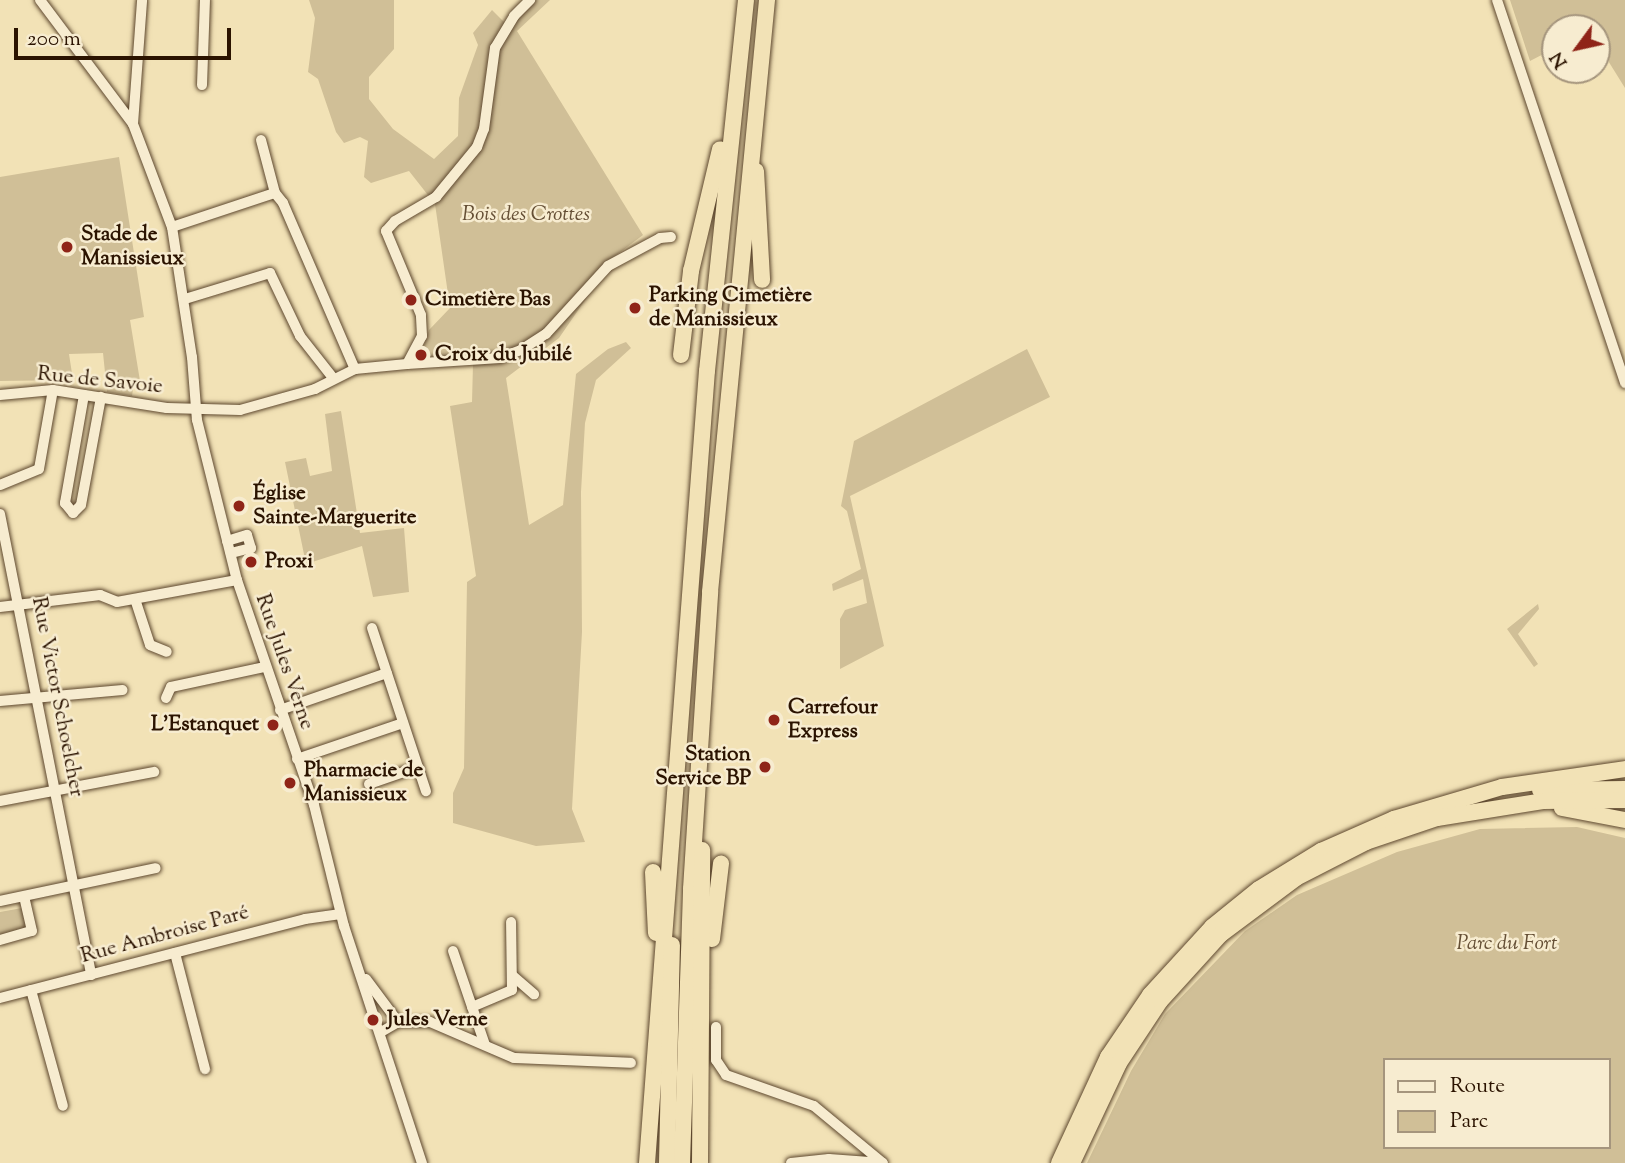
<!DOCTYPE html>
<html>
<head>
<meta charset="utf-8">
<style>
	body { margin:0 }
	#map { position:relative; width:1625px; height:1163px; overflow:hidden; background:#f2e2b6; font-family:"Sorts Mill Goudy",serif }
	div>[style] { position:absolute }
	.green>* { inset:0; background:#d0bf97 }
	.roads { filter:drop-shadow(0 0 2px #5d472e) drop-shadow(0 0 2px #5d472e) }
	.minor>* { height:10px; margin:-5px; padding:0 5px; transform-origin:5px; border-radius:5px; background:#f7ecd0 }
	.highway>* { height:16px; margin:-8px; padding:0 8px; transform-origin:8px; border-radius:8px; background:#f2e2b6 }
	.dots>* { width:19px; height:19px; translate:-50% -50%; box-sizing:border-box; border:4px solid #f7ecd0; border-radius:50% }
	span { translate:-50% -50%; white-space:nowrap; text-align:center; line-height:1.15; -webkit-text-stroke:5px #f7ecd0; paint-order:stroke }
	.park-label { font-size:21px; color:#654f35; font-style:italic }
	.poi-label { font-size:21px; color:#2b1300; font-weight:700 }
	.left { translate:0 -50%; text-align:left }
	.right { translate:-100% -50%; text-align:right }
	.street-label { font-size:21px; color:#2b1300 }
	.legend { position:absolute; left:1383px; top:1058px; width:228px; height:91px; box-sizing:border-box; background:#f7ecd0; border:2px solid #a5957d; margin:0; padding:9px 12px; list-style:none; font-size:21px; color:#2b1300 }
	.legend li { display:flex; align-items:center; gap:14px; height:35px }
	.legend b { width:35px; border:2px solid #a5957d }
	.north { position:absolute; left:1541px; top:14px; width:70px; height:70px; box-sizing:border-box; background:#f7ecd0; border:2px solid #a5957d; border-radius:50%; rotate:237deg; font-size:19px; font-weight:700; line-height:28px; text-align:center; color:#2b1300 }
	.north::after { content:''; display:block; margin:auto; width:24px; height:32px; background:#8f2418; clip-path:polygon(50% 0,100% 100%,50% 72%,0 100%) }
	.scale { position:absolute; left:14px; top:28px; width:217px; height:32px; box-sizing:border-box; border:4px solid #2b1300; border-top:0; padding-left:9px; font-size:21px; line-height:24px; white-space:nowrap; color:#2b1300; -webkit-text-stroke:5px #f7ecd0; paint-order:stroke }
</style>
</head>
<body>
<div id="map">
	<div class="green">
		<div style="clip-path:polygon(309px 0,394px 0,394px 49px,369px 77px,369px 99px,393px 129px,434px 159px,458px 136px,459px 98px,478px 45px,473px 33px,492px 10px,509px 27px,535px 0,550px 0,517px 31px,643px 235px,599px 268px,601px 277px,559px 338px,506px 378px,529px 525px,563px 505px,576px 374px,608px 349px,626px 342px,631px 348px,596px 380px,585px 423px,581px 492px,582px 632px,572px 809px,585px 842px,536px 846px,453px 823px,453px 793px,464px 768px,467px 582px,476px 576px,450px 406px,472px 402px,473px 364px,416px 368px,429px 330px,450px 308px,435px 204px,409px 171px,371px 183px,364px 177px,368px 141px,360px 137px,344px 143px,336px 132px,318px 79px,308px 72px,315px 18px)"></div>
		<div style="clip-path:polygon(1510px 0,1625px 0,1625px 88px,1597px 43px,1597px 28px,1555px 28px,1555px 48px,1530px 61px)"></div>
		<div style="clip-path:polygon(119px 157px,144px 317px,130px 320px,140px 381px,134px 382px,132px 396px,107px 392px,103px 353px,69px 354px,73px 380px,0 381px,0 177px)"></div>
		<div style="clip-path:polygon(1027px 349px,1050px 397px,850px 496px,884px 646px,840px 669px,840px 619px,845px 610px,867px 603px,863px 579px,833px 591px,832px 584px,861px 569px,847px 511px,841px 506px,854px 441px)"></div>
		<div style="clip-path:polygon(341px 411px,360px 533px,404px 528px,409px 592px,373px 597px,362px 546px,306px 564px,285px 462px,306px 458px,310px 476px,332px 471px,325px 414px)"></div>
		<div style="clip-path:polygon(1538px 604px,1539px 609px,1518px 634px,1538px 664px,1534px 667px,1507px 629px)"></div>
		<div style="clip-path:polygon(evenodd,1577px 827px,1625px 838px,1625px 1163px,1087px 1163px,1131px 1071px,1165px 1014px,1245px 931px,1297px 895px,1397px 852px,1480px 829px,1577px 827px,1385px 1060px,1609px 1060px,1609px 1147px,1385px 1147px,1385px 1060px)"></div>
		<div style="clip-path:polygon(22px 908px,26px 928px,0 935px,0 912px)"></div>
	</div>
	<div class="roads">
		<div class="minor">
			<div style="left:40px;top:0;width:155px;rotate:53.1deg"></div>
			<div style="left:133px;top:124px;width:110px;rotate:69.3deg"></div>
			<div style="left:172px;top:227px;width:132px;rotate:81.3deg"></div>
			<div style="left:192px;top:357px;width:63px;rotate:85.5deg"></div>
			<div style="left:197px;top:420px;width:165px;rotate:76deg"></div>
			<div style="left:237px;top:580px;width:238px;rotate:71.1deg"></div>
			<div style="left:314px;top:805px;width:125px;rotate:76.1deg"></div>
			<div style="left:344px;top:926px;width:250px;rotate:71.8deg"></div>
			<div style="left:1497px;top:0;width:404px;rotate:71.5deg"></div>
			<div style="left:202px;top:85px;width:85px;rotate:-88deg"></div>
			<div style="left:133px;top:124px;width:124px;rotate:-85.8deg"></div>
			<div style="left:261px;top:140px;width:55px;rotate:75.2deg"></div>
			<div style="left:275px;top:193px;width:13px;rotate:51deg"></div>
			<div style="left:283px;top:203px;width:181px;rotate:66.6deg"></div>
			<div style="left:172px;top:227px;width:108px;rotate:-18.3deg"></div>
			<div style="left:185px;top:299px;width:89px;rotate:-17deg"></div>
			<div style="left:270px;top:273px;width:70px;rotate:64.5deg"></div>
			<div style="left:300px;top:336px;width:53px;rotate:51.8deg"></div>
			<div style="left:407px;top:364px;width:93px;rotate:-3.7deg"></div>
			<div style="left:500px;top:358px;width:22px;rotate:-21deg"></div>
			<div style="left:521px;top:350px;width:30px;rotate:-33deg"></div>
			<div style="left:546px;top:334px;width:92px;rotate:-47.6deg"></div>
			<div style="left:608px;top:266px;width:59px;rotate:-28.3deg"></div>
			<div style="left:660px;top:238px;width:11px;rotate:-5deg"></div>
			<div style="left:0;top:395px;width:53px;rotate:-5.4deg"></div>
			<div style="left:53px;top:390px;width:115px;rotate:9deg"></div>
			<div style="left:167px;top:408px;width:73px;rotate:1.6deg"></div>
			<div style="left:240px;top:410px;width:78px;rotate:-15.6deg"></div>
			<div style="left:315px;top:389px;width:45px;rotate:-26.6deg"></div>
			<div style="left:355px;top:369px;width:52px;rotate:-5.5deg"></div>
			<div style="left:407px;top:364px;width:32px;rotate:-62deg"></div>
			<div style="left:422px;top:336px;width:21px;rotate:-93deg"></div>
			<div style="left:421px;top:315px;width:91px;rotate:-112.6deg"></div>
			<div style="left:386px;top:231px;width:13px;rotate:-48deg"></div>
			<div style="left:395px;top:221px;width:48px;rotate:-30.3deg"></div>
			<div style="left:436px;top:197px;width:65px;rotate:-50.6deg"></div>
			<div style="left:477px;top:147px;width:19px;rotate:-69deg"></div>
			<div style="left:484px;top:129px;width:82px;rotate:-82.3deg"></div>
			<div style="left:495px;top:48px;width:37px;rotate:-59deg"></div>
			<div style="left:514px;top:16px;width:23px;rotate:-45deg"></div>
			<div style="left:84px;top:395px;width:110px;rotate:100deg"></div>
			<div style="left:65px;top:503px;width:13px;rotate:51deg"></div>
			<div style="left:73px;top:513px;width:11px;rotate:-45deg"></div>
			<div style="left:81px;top:505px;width:110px;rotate:-79.5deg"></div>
			<div style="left:0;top:485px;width:42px;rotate:-22.3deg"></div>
			<div style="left:39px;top:469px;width:80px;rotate:-80deg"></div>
			<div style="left:0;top:514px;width:470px;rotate:78.8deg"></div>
			<div style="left:227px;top:541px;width:21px;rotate:-17deg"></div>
			<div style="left:247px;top:535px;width:14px;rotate:73deg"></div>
			<div style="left:251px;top:548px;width:21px;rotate:166deg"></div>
			<div style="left:135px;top:599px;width:48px;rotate:71.9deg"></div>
			<div style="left:150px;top:645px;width:18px;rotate:22deg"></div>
			<div style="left:0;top:607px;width:101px;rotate:-6.8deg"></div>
			<div style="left:100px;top:595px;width:18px;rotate:22deg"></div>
			<div style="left:117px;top:602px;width:122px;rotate:-10.4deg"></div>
			<div style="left:372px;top:628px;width:172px;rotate:71.7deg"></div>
			<div style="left:166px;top:698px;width:12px;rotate:-66deg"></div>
			<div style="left:171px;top:687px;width:95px;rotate:-12.1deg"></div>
			<div style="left:0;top:701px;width:123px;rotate:-5.1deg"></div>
			<div style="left:280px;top:710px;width:113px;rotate:-19.1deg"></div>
			<div style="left:297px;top:759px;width:112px;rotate:-18.8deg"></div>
			<div style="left:369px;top:784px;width:52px;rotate:-19.1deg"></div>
			<div style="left:0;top:801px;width:157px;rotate:-10.7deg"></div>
			<div style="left:0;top:901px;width:159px;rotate:-11.9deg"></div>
			<div style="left:0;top:940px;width:33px;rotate:-16deg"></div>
			<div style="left:32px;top:931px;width:35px;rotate:-103deg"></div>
			<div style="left:453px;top:951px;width:99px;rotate:71.2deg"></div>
			<div style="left:175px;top:953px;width:120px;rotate:75.5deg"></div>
			<div style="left:513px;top:976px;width:28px;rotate:41deg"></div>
			<div style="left:366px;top:979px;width:54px;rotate:53.3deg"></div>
			<div style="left:31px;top:990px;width:120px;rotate:74.6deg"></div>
			<div style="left:0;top:998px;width:315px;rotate:-14.5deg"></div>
			<div style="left:305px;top:919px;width:36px;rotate:-8deg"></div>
			<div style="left:472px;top:1007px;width:43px;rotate:-23deg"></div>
			<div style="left:512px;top:990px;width:68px;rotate:-90.8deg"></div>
			<div style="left:716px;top:1027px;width:33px;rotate:90deg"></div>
			<div style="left:716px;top:1060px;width:18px;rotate:56deg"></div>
			<div style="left:726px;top:1075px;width:93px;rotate:19.4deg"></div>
			<div style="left:814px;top:1106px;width:89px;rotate:39.6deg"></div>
			<div style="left:381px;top:1032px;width:20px;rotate:-30deg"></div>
			<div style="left:398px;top:1022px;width:32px"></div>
			<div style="left:430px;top:1022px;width:91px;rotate:23.2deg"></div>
			<div style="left:514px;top:1058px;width:117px;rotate:2.4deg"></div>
			<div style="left:791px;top:1163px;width:38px;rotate:-6deg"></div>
			<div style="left:829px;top:1159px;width:54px;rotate:4.2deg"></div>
		</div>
		<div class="highway">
			<div style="left:756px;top:171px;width:109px;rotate:86.8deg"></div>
			<div style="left:681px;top:355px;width:85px;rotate:-83.2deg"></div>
			<div style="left:691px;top:271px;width:125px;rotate:-76.6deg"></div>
			<div style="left:1540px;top:790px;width:85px;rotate:-0.7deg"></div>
			<div style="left:1562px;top:808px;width:64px;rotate:10.8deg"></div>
			<div style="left:653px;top:872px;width:61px;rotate:87.2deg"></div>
			<div style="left:712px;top:939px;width:76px;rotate:-83.2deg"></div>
			<div style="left:647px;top:1163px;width:794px;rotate:-85.67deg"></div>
			<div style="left:707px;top:371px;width:373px;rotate:-84deg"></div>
			<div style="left:667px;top:1163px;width:218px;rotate:-88.7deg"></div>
			<div style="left:682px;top:1163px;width:274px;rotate:-88.1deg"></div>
			<div style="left:691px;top:889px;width:298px;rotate:-86.3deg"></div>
			<div style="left:710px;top:592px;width:595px;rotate:-84.5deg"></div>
			<div style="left:700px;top:1163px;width:313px;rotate:-89.6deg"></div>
			<div style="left:1059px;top:1163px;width:117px;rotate:-65.2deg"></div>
			<div style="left:1108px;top:1057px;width:75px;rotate:-55.9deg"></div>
			<div style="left:1150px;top:995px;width:92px;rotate:-47.6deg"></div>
			<div style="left:1212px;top:927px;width:60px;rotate:-39deg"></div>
			<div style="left:1259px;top:889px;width:73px;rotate:-31.5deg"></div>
			<div style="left:1321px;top:851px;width:80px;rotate:-23.7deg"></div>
			<div style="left:1394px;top:819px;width:113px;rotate:-16.5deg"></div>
			<div style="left:1502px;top:787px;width:124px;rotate:-8.3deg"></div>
			<div style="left:1072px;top:1163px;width:110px;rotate:-64.8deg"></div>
			<div style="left:1119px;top:1063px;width:74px;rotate:-56.5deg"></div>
			<div style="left:1160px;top:1001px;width:91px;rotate:-47.7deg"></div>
			<div style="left:1221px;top:934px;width:94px;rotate:-36.7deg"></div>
			<div style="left:1296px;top:878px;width:79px;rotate:-27.2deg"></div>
			<div style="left:1366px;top:842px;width:75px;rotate:-18.7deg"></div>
			<div style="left:1437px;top:818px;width:107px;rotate:-9.1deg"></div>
			<div style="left:1543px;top:801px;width:82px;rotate:-0.7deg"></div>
		</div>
	</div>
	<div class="dots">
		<div style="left:67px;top:247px;background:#8f2418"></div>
		<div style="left:411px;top:300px;background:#8f2418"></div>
		<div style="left:635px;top:308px;background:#8f2418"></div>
		<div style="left:421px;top:355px;background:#8f2418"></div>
		<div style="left:239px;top:506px;background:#8f2418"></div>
		<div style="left:251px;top:562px;background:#8f2418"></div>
		<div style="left:774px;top:720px;background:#8f2418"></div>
		<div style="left:273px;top:725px;background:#8f2418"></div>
		<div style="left:765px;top:767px;background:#8f2418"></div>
		<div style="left:290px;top:783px;background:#8f2418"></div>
		<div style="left:373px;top:1020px;background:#8f2418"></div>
	</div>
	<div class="park-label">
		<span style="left:526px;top:215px">Bois des Crottes</span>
		<span style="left:1507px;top:944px">Parc du Fort</span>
	</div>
	<div class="poi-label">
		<span class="left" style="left:81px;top:247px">Stade de<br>Manissieux</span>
		<span class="left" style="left:649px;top:308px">Parking Cimetière<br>de Manissieux</span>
		<span class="left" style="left:425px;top:300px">Cimetière Bas</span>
		<span class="left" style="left:435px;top:355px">Croix du Jubilé</span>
		<span class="left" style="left:253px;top:506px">Église<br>Sainte-Marguerite</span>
		<span class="left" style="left:265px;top:562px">Proxi</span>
		<span class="left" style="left:788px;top:720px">Carrefour<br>Express</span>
		<span class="right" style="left:259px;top:725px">L'Estanquet</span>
		<span class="right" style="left:751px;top:767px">Station<br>Service BP</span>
		<span class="left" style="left:304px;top:783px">Pharmacie de<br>Manissieux</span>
		<span class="left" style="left:387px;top:1020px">Jules Verne</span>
	</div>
	<div class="street-label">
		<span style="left:100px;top:381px;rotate:6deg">Rue de Savoie</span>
		<span style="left:284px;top:662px;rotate:71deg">Rue Jules Verne</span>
		<span style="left:57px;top:697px;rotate:79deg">Rue Victor Schoelcher</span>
		<span style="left:165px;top:935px;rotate:-15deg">Rue Ambroise Paré</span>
	</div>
	<ul class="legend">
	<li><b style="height:9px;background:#f7ecd0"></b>Route</li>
	<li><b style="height:19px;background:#d0bf97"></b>Parc</li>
	</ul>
	<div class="north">N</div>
	<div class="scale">200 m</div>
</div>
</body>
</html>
